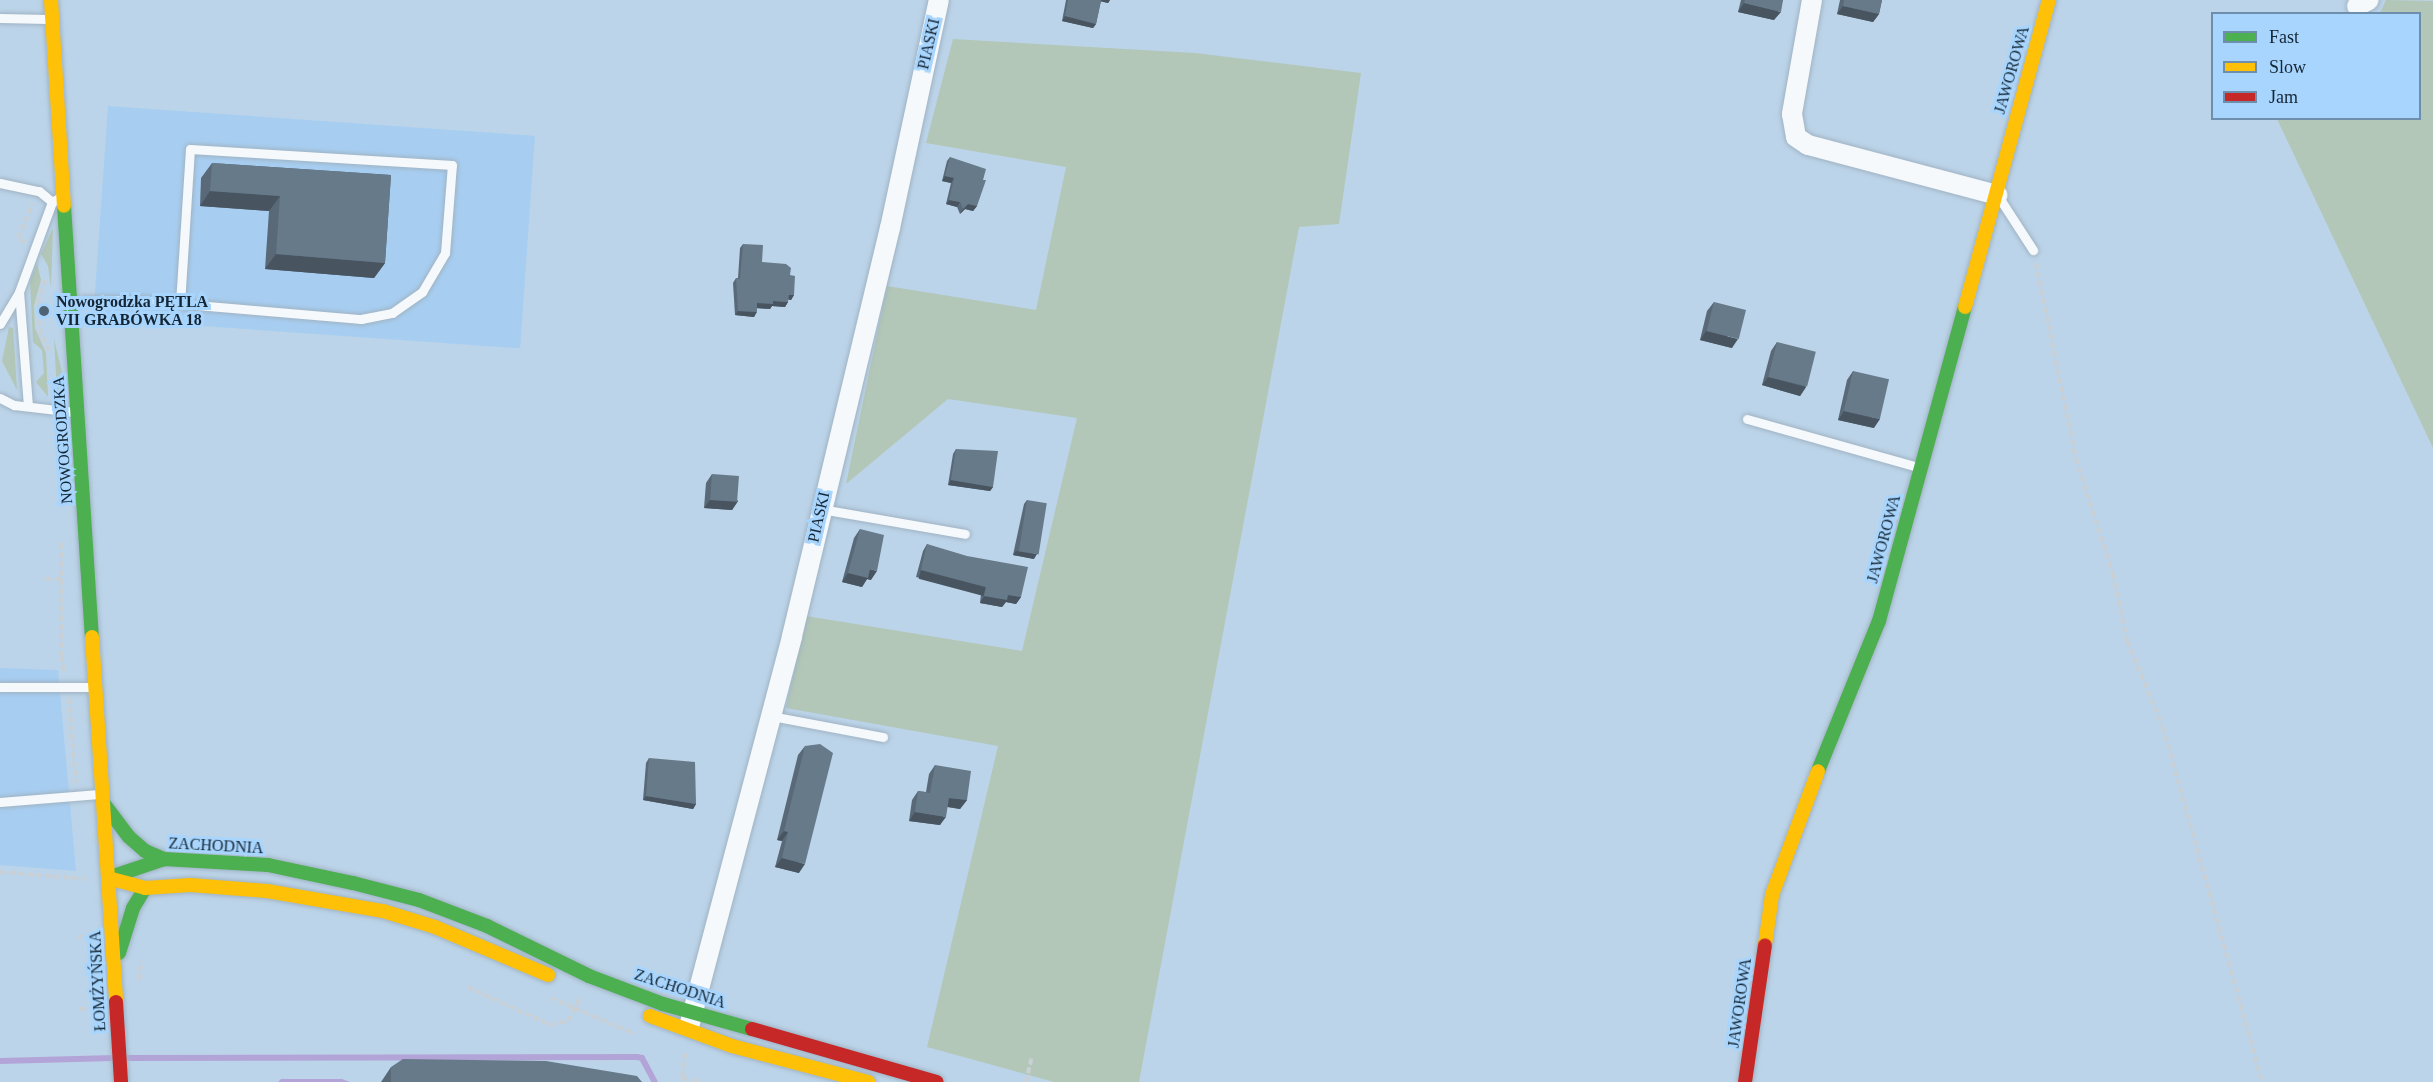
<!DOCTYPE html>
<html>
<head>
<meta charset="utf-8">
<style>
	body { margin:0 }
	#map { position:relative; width:2433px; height:1082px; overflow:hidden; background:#bcd4e9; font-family:Georgia,serif }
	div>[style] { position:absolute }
	.built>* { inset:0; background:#a7cef1; transform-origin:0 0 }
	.green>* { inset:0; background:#b2c7b7 }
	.water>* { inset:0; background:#b3a4d8 }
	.stream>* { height:6px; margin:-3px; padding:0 3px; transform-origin:3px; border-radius:3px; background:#b3a4d8 }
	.path>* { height:4px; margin-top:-2px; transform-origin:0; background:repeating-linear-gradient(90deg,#c8d0d6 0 6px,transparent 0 9px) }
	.roads { filter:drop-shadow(0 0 2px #a0b3c3) drop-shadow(0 0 2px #a0b3c3) }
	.lane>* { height:9px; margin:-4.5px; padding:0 4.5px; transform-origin:4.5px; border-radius:4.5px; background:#f5f9fc }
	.street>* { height:20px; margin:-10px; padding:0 10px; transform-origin:10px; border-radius:10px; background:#f5f9fc }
	.fast>* { height:14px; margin:-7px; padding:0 7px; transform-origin:7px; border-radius:7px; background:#4caf50 }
	.slow>* { height:14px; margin:-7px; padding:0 7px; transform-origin:7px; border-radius:7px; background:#ffc107 }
	.jam>* { height:14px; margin:-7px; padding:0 7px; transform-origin:7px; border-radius:7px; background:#c62828 }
	.wall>* { inset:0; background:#596977 }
	.shaded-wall>* { inset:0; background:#485561; transform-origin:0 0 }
	.building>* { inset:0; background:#677a8a; transform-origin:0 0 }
	.dots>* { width:16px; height:16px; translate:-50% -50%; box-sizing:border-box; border:3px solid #a8d5fd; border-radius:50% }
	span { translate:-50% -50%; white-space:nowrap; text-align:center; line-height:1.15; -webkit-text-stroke:6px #a8d5fd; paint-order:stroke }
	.street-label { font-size:16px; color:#142635 }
	.poi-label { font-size:16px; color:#142635; font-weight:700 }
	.left { translate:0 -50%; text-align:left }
	.legend { position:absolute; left:2211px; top:12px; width:210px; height:108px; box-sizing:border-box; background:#a8d5fd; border:2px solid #6d8fad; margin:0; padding:8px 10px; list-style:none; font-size:18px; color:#142635 }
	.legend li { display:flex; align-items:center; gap:12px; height:30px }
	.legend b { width:30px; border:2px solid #6d8fad }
</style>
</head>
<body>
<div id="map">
	<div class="built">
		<div style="left:108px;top:106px;width:428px;height:213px;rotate:4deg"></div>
		<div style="clip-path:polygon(0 668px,58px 670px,76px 871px,0 865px)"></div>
	</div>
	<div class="green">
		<div style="clip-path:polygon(2386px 0,2433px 1px,2433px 448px,2277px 119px,2420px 118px,2420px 14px,2380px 13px)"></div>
		<div style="clip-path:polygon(953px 39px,1195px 53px,1361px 73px,1339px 224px,1299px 227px,1139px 1082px,1054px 1082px,927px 1047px,998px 746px,786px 708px,806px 616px,1022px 651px,1077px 418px,948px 399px,846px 484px,887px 286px,1036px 310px,1066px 167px,926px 143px)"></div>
		<div style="clip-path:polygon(53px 228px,51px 287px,48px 266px,41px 254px)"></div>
		<div style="clip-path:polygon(37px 263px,41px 280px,34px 305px,35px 328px,46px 353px,48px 397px,36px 382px,44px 373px,42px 350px,33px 342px,30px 282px)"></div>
		<div style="clip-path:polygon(9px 327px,13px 328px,17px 390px,2px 361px)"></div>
		<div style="clip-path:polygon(54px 339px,64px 380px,57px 393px)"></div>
	</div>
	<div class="water">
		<div style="clip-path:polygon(281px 1079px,342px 1079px,350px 1082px,278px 1082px)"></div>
	</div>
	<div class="stream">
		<div style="left:127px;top:1058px;width:510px;rotate:-0.11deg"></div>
		<div style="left:637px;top:1057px;width:5px;rotate:11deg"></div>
		<div style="left:642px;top:1058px;width:27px;rotate:62deg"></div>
		<div style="left:0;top:1061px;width:114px;rotate:-1.5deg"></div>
	</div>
	<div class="path">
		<div style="left:25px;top:243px;width:9px;rotate:-144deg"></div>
		<div style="left:18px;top:238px;width:38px;rotate:-67deg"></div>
		<div style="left:2036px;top:263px;width:200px;rotate:78.5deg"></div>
		<div style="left:2076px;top:459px;width:121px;rotate:72.2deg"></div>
		<div style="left:2113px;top:574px;width:68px;rotate:78.2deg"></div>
		<div style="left:2127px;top:641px;width:93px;rotate:67.3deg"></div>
		<div style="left:2163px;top:727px;width:369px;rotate:74.4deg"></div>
		<div style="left:45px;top:280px;width:23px;rotate:108deg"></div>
		<div style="left:38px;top:302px;width:27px;rotate:88deg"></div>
		<div style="left:39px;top:329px;width:26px;rotate:65deg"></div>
		<div style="left:61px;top:543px;width:113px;rotate:90deg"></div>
		<div style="left:61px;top:656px;width:17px;rotate:77deg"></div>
		<div style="left:46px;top:579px;width:15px"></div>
		<div style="left:69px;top:698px;width:86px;rotate:85.3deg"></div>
		<div style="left:0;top:872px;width:86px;rotate:4.7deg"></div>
		<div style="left:77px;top:937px;width:13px;rotate:-4deg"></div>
		<div style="left:139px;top:980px;width:19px;rotate:-84deg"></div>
		<div style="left:468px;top:987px;width:90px;rotate:24.9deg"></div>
		<div style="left:550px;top:1025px;width:18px;rotate:-13deg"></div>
		<div style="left:568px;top:1021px;width:28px;rotate:-63deg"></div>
		<div style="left:551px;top:998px;width:91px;rotate:23.2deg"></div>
		<div style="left:80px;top:1009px;width:15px;rotate:-4deg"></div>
		<div style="left:685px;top:1053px;width:25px;rotate:97deg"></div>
		<div style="left:682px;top:1078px;width:19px;rotate:12deg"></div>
		<div style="left:1026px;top:1082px;width:26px;rotate:-77deg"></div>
	</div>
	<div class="roads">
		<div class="lane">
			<div style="left:0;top:18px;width:48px;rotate:1.2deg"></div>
			<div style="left:0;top:183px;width:40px;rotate:12deg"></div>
			<div style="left:39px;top:191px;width:17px;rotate:40deg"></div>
			<div style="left:2000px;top:199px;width:61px;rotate:57.1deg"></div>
			<div style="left:73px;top:301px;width:65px;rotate:-0.9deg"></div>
			<div style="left:138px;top:300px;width:224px;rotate:4.9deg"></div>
			<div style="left:361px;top:319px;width:32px;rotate:-11deg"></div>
			<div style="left:392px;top:313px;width:37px;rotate:-35deg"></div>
			<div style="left:422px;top:292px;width:45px;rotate:-59.5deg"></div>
			<div style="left:445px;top:253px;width:88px;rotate:-85.5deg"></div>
			<div style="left:452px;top:165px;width:262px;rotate:-176.5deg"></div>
			<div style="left:190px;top:149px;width:154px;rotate:93.7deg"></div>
			<div style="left:0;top:324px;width:37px;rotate:-59deg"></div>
			<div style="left:0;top:398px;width:16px;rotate:27deg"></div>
			<div style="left:14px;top:405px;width:60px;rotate:6.7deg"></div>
			<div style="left:28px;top:406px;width:114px;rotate:-94.5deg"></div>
			<div style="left:19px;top:292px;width:96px;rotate:-69.9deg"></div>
			<div style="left:52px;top:202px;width:8px;rotate:-30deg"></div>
			<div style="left:1747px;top:419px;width:178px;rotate:15.7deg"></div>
			<div style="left:821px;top:509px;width:146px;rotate:9.8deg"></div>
			<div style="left:0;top:687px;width:94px"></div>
			<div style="left:771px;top:716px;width:114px;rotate:10.6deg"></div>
			<div style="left:0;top:802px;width:99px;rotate:-4.6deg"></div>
		</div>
		<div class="street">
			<div style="left:1812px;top:0;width:116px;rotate:100deg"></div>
			<div style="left:1792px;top:114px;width:23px;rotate:80deg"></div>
			<div style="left:1796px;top:137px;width:14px;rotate:34deg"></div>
			<div style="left:1808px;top:145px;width:196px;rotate:14.8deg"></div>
			<div style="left:2357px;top:6px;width:13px;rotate:-27deg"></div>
			<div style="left:690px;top:1023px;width:400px;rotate:-75.2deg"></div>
			<div style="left:792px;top:636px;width:420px;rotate:-76.5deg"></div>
			<div style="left:890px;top:228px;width:233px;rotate:-77.9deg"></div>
		</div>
		<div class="fast">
			<div style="left:64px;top:206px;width:432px;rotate:86.3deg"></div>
			<div style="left:1818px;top:771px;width:162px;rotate:-67.9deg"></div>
			<div style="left:1879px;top:621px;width:326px;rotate:-74.7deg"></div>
			<div style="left:104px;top:804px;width:41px;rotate:52.9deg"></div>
			<div style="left:129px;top:837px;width:21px;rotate:41deg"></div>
			<div style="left:145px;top:851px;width:21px;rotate:23deg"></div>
			<div style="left:108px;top:878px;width:59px;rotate:-18.7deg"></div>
			<div style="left:164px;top:859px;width:104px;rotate:3.3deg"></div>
			<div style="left:268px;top:865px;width:87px;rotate:12deg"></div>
			<div style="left:353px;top:883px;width:68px;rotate:14.4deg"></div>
			<div style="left:419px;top:900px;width:73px;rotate:20.9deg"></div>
			<div style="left:487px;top:926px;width:114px;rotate:26.1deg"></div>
			<div style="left:589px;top:976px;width:79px;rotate:20.7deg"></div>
			<div style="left:663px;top:1004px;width:92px;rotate:15.7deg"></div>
			<div style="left:119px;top:953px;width:47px;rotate:-72.7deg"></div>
			<div style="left:133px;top:908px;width:23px;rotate:-59deg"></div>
		</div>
		<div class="slow">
			<div style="left:51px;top:0;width:206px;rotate:86.4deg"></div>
			<div style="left:1965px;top:307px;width:318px;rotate:-74.7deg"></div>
			<div style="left:92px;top:637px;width:366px;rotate:86.2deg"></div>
			<div style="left:108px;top:878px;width:38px;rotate:15deg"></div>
			<div style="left:145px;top:888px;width:45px;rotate:-3.8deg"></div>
			<div style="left:190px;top:885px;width:77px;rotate:4.5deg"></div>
			<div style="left:267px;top:891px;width:118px;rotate:9.8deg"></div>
			<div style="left:383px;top:911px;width:54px;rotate:17.1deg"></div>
			<div style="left:435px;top:927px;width:123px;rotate:23deg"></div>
			<div style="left:1765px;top:945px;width:50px;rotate:-82deg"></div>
			<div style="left:1772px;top:895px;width:132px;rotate:-69.6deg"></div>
			<div style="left:650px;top:1016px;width:87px;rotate:20.1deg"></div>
			<div style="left:732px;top:1046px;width:141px;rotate:14.8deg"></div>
		</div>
		<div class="jam">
			<div style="left:116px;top:1002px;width:80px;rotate:86.4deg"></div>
			<div style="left:752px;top:1029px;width:192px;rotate:16deg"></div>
			<div style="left:1745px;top:1082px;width:138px;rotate:-81.7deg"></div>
		</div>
	</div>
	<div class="wall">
		<div style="clip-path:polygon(1066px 0,1110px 0,1108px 3px,1101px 1px,1096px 24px,1093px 28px,1062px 21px)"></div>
		<div style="clip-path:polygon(1741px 0,1783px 0,1774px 20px,1738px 12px)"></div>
		<div style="clip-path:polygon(1840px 0,1882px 0,1879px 14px,1873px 22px,1837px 14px)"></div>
		<div style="clip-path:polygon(950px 157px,977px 206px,973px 211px,965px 209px,960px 214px,957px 207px,946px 204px,951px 183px,942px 181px,947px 161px)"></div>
		<div style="clip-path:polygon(212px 163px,391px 175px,385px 263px,374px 278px,265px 269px,269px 211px,200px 206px,201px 178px)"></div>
		<div style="clip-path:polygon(743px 244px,762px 262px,790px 275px,794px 295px,791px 300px,788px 299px,788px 302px,785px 307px,772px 306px,770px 309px,757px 308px,754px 317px,735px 315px,733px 283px,736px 278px,738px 278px,740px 248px)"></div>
		<div style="clip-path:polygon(1714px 302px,1732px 348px,1700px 340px,1707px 311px)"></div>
		<div style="clip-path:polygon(1777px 342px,1806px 387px,1800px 396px,1762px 385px,1771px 351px)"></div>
		<div style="clip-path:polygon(1853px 371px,1874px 428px,1838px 420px,1847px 380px)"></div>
		<div style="clip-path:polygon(956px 449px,993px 487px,990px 491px,948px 485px,953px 454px)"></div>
		<div style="clip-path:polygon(712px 474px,738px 501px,732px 510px,704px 508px,706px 483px)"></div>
		<div style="clip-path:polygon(1027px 500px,1034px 559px,1013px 555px,1024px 504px)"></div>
		<div style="clip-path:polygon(860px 529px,871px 580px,867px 579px,862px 587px,842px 582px,854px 538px)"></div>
		<div style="clip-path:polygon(927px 544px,1021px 597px,1016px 604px,1006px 602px,1002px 607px,980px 603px,981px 594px,916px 577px,923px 551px)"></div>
		<div style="clip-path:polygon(805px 746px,799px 873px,775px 867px,782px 841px,777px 840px,798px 755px)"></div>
		<div style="clip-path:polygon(649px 758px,696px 804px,693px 809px,643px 800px,646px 763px)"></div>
		<div style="clip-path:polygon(935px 765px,967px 800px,960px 809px,947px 807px,940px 825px,909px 821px,912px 800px,918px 791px,926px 792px,929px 774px)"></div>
		<div style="clip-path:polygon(391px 1067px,642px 1082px,381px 1082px)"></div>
	</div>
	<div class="shaded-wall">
		<div style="clip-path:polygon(1100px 0,1110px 0,1108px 3px,1099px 1px)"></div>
		<div style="clip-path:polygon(1744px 3px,1781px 12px,1774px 20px,1738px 12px)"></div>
		<div style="clip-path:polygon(1843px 6px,1879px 14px,1873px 22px,1837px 14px)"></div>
		<div style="clip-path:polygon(1065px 16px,1096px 24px,1093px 28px,1062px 21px)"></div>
		<div style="clip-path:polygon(945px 176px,954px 178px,951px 183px,942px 181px)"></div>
		<div style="clip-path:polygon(210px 191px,280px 196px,269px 211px,200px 206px)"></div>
		<div style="clip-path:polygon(949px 200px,960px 202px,957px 207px,946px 204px)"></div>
		<div style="clip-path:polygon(968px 204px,977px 206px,973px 211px,965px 209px,960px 214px,963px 209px)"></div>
		<div style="clip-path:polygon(276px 254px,385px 263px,374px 278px,265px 269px)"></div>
		<div style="clip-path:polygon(789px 295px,794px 295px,791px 300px,786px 299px)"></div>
		<div style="clip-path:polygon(773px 301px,788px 302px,785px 307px,772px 306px,770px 309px,754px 308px,757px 303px)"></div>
		<div style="clip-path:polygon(738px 311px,757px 312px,754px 317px,735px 315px)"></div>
		<div style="clip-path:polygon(1706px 331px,1738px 339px,1732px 348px,1700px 340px)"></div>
		<div style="clip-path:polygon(1768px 377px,1806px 387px,1800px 396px,1762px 385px)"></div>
		<div style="clip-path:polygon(1844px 411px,1880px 419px,1874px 428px,1838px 420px)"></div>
		<div style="clip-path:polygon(951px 480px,993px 487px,990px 491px,948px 485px)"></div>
		<div style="clip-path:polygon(710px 500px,738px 501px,732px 510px,704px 508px)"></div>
		<div style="clip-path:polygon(1016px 551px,1037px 554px,1034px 559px,1013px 555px)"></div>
		<div style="clip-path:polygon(870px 569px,877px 571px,871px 580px,867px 579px,862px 587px,842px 582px,848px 573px)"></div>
		<div style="left:921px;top:570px;width:67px;height:9px;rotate:15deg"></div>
		<div style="clip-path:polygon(1008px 595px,1021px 597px,1016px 604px,1006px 602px,1002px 607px,980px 603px,984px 596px)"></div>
		<div style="clip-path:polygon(646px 796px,696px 804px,693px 809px,643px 800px)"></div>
		<div style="clip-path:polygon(949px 798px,967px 800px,960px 809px,943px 806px)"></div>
		<div style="clip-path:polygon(915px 812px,946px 817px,940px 825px,909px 821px)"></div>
		<div style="clip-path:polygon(784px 831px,788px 832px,782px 841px,777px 840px)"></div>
		<div style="clip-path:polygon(782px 858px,805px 864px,799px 873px,775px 867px)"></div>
	</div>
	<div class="building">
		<div style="clip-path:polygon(1068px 0,1101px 0,1096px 24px,1065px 16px)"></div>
		<div style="clip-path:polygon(1745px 0,1783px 0,1781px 12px,1744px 3px)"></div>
		<div style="clip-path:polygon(1844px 0,1882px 0,1879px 14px,1843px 6px)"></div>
		<div style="clip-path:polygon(950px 157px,986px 169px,983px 180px,986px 180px,977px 206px,968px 204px,963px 209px,960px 202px,949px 200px,954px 178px,945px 176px)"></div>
		<div style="clip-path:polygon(212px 163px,391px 175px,385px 263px,276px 254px,280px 196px,210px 191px)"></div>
		<div style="clip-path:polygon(743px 244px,763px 245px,762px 262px,786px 264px,791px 268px,790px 275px,795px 276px,794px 295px,789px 295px,788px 302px,773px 301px,773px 304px,757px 303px,757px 312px,738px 311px,736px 278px,740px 279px)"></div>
		<div style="left:1714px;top:302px;width:33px;height:30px;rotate:14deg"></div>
		<div style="left:1777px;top:342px;width:40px;height:36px;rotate:14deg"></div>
		<div style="left:1853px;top:371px;width:37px;height:41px;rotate:13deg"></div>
		<div style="clip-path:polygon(956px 449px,998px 451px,993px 487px,951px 480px)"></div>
		<div style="left:712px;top:474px;width:27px;height:26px;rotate:4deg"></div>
		<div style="left:1027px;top:500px;width:20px;height:52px;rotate:9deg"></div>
		<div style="clip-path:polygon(860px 529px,884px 535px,877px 571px,870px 569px,868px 578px,848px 573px)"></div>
		<div style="clip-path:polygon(927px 544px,967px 556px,1028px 567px,1021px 597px,1008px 595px,1007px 600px,984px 596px,986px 587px,921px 570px)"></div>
		<div style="clip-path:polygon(820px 744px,833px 753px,805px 864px,782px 858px,788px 832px,784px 831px,805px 746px)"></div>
		<div style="clip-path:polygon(649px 758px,695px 762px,696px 804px,646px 796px)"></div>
		<div style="clip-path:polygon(935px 765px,971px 771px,967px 800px,949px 798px,946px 817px,915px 812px,918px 791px,930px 793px)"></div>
		<div style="clip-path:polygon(403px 1059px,546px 1061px,637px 1076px,642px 1082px,391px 1082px,391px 1067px)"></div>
	</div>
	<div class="dots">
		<div style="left:44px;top:311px;background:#4f6374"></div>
	</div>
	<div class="street-label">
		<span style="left:929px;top:44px;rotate:-77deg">PIASKI</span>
		<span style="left:2012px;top:70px;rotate:-74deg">JAWOROWA</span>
		<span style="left:63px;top:440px;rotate:-94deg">NOWOGRODZKA</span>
		<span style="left:819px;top:517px;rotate:-77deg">PIASKI</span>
		<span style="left:1884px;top:539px;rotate:-75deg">JAWOROWA</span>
		<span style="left:216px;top:846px;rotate:3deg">ZACHODNIA</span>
		<span style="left:98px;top:981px;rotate:-93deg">ŁOMŻYŃSKA</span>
		<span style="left:680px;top:989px;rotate:18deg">ZACHODNIA</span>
		<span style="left:1740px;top:1003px;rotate:-82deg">JAWOROWA</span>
	</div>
	<div class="poi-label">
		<span class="left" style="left:56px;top:311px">Nowogrodzka PĘTLA<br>VII GRABÓWKA 18</span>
	</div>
	<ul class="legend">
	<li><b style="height:8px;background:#4caf50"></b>Fast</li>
	<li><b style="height:8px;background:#ffc107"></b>Slow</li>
	<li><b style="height:8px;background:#c62828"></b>Jam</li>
	</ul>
</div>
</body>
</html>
